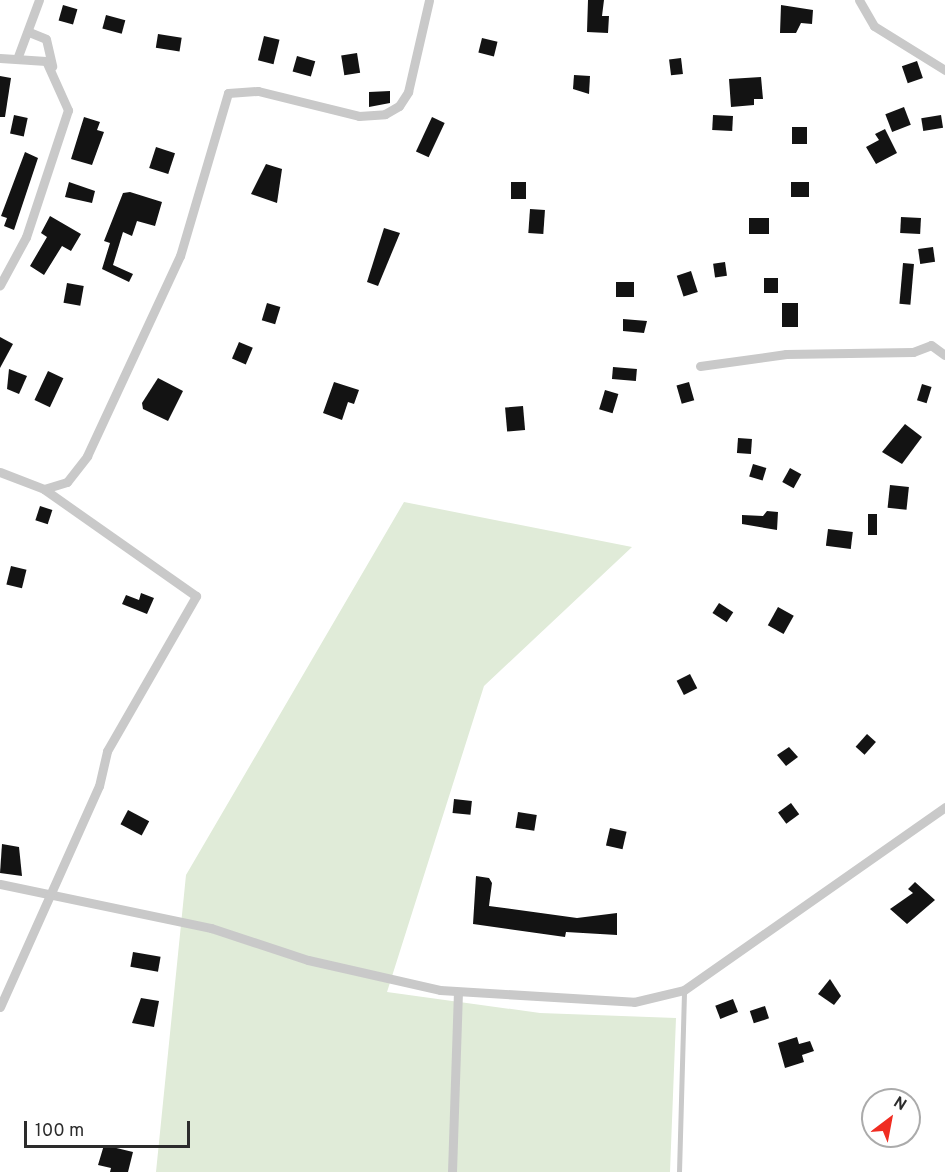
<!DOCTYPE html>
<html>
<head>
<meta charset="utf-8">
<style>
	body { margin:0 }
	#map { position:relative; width:945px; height:1172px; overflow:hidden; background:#fff; font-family:Overpass,sans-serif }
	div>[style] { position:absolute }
	.green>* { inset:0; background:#e0ebd8 }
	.building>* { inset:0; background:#131313; transform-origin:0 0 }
	.service>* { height:4.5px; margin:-2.25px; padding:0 2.25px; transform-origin:2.25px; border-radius:2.25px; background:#c9c9c9 }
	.minor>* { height:9px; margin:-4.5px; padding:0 4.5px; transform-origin:4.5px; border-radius:4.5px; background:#c9c9c9 }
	span { translate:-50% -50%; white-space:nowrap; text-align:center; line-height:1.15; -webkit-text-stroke:6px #fff; paint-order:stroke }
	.north { position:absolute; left:861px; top:1088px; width:60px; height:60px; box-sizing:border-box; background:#fff; border:2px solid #ababab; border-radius:50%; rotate:32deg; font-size:16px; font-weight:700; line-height:24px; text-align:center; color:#2c2c2c }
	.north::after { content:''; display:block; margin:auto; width:21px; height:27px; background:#f02c21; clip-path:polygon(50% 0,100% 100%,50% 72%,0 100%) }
	.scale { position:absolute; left:24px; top:1121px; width:166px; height:27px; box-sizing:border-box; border:3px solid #2c2c2c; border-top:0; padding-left:8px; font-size:18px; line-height:21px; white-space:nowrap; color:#2c2c2c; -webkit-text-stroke:4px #fff; paint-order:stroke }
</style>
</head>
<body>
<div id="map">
	<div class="green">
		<div style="clip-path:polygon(404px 502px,632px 547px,484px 686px,387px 992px,540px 1013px,676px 1018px,670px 1172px,156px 1172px,186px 875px)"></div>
	</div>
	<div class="building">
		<div style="clip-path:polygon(588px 0,604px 0,602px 16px,609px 16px,608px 33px,587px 32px)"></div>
		<div style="left:63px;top:5px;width:15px;height:16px;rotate:16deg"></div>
		<div style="clip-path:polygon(781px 5px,813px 10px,812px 24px,801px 23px,796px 33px,780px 33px)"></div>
		<div style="left:106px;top:15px;width:20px;height:14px;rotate:15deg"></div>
		<div style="left:158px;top:34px;width:24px;height:14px;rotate:9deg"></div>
		<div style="left:264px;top:36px;width:16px;height:25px;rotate:14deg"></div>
		<div style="left:482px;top:38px;width:16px;height:15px;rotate:14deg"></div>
		<div style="left:357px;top:53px;width:20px;height:16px;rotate:81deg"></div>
		<div style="left:297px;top:56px;width:19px;height:16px;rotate:16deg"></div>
		<div style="left:681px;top:58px;width:16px;height:12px;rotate:83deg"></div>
		<div style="left:917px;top:61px;width:18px;height:16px;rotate:71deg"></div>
		<div style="clip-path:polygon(574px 75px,590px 76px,589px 94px,573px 89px)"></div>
		<div style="clip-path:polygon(0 76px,11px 78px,5px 117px,0 117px)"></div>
		<div style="clip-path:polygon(761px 77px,763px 99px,754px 99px,754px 105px,731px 107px,729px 79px)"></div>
		<div style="clip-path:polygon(390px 91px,390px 103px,369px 107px,369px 92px)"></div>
		<div style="left:904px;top:107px;width:19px;height:20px;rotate:69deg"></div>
		<div style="left:14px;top:115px;width:14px;height:19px;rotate:12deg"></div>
		<div style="left:713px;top:115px;width:20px;height:15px;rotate:3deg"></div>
		<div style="left:941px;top:115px;width:13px;height:20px;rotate:81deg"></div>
		<div style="clip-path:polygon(84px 117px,100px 122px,97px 130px,104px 132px,92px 165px,71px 159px)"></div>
		<div style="left:432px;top:117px;width:14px;height:38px;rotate:25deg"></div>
		<div style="left:792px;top:127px;width:15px;height:17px"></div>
		<div style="clip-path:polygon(885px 129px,897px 153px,876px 164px,866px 147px,879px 140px,875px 134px)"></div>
		<div style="left:156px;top:147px;width:20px;height:22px;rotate:18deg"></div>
		<div style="clip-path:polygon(25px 152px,38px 158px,14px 230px,4px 226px,7px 218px,1px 216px)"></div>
		<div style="clip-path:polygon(266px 164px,282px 169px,277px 203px,251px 194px)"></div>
		<div style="clip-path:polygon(69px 182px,95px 191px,92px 203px,65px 197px)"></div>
		<div style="left:511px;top:182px;width:15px;height:17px"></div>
		<div style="left:791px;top:182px;width:18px;height:15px"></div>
		<div style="clip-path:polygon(130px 192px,162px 202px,155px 226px,137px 221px,132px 236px,123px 232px,113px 265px,133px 274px,129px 282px,102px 269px,110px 243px,104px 241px,123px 193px)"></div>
		<div style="left:530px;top:209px;width:15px;height:24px;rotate:4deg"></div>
		<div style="clip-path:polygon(50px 216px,81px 234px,71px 251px,62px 246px,44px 275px,30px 266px,47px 237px,41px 233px)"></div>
		<div style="left:901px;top:217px;width:20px;height:16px;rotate:3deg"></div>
		<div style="left:749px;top:218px;width:20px;height:16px"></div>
		<div style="clip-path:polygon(384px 228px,400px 233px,378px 286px,367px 282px)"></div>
		<div style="left:933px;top:247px;width:15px;height:15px;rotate:82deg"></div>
		<div style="left:725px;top:262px;width:14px;height:12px;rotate:82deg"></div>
		<div style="left:903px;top:263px;width:11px;height:41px;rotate:5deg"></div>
		<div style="left:691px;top:271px;width:22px;height:15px;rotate:72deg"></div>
		<div style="left:778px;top:278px;width:15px;height:14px;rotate:90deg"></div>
		<div style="left:616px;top:282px;width:18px;height:15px"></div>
		<div style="left:67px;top:283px;width:17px;height:20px;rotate:10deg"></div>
		<div style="left:267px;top:303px;width:14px;height:18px;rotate:17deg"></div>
		<div style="left:782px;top:303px;width:16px;height:24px"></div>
		<div style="clip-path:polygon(623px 319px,647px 321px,644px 333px,623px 331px)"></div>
		<div style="clip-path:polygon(0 337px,13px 344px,0 368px)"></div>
		<div style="left:239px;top:342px;width:15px;height:18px;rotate:23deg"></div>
		<div style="left:613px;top:367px;width:24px;height:12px;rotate:5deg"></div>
		<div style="clip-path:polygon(9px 369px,27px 376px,19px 394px,7px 389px)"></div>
		<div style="left:48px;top:371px;width:17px;height:32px;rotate:25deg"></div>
		<div style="clip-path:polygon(158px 378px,183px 391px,168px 421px,143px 409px,142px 403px)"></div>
		<div style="clip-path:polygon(334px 382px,359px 390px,354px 404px,348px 402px,342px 420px,323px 413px)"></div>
		<div style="left:689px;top:382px;width:19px;height:13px;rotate:74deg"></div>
		<div style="left:922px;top:384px;width:10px;height:17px;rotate:17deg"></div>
		<div style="left:605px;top:390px;width:14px;height:20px;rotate:17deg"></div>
		<div style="left:523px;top:406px;width:24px;height:18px;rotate:85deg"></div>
		<div style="clip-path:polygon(905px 424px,922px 437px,902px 464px,882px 452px)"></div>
		<div style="left:738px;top:438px;width:14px;height:15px;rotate:4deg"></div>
		<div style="left:753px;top:464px;width:14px;height:13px;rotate:17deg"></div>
		<div style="left:790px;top:468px;width:13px;height:16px;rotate:29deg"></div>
		<div style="left:890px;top:485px;width:19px;height:23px;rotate:6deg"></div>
		<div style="left:40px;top:506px;width:13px;height:15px;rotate:18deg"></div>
		<div style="clip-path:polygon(767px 511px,778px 512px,777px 530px,742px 524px,742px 515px,763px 516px)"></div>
		<div style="left:868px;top:514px;width:9px;height:21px"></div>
		<div style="left:828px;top:529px;width:25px;height:17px;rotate:7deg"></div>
		<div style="left:11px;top:566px;width:16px;height:19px;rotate:14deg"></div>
		<div style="clip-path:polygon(141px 593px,154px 598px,147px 614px,122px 604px,126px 595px,139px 600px)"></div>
		<div style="left:719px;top:603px;width:17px;height:12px;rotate:33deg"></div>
		<div style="left:778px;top:607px;width:18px;height:21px;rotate:29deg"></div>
		<div style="left:690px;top:674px;width:16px;height:15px;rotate:63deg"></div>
		<div style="left:867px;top:734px;width:12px;height:17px;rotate:42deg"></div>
		<div style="clip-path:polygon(789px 747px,798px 757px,786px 766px,777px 755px)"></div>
		<div style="left:454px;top:799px;width:18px;height:14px;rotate:6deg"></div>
		<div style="left:791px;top:803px;width:14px;height:16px;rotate:54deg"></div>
		<div style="left:128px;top:810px;width:24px;height:16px;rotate:28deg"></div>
		<div style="left:518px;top:812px;width:19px;height:16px;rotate:9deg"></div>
		<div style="left:610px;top:828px;width:17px;height:18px;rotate:13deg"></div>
		<div style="clip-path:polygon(2px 844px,19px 847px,22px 876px,0 873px)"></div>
		<div style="clip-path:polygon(476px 876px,489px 878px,492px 883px,489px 906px,577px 918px,617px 913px,617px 935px,566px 932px,565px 937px,473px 924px)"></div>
		<div style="clip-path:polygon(915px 882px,935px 900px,907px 924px,890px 909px,913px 893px,908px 889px)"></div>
		<div style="left:133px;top:952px;width:28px;height:15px;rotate:10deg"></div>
		<div style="clip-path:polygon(830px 979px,841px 996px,834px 1005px,818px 994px)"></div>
		<div style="clip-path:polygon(141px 998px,159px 1001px,154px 1027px,132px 1023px)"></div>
		<div style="left:733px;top:999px;width:14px;height:19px;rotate:69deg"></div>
		<div style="left:765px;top:1006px;width:13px;height:16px;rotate:72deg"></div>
		<div style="clip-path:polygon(797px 1037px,799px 1044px,810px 1041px,814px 1051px,802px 1055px,804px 1062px,785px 1068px,778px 1043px)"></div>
		<div style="clip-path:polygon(104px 1145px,133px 1152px,128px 1172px,110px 1172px,111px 1168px,98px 1165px)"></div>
	</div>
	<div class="service">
		<div style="left:679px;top:1172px;width:182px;rotate:-88.4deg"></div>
	</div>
	<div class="minor">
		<div style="left:859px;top:0;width:30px;rotate:60deg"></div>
		<div style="left:874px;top:26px;width:84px;rotate:31.8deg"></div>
		<div style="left:29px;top:32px;width:18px;rotate:22deg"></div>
		<div style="left:46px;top:39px;width:28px;rotate:77deg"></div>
		<div style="left:0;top:58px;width:46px;rotate:3.7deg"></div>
		<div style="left:46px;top:61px;width:54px;rotate:65.8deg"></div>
		<div style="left:68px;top:110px;width:134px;rotate:108.3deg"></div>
		<div style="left:26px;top:237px;width:55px;rotate:118.4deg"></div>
		<div style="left:17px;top:59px;width:63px;rotate:-69.6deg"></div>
		<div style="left:700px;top:366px;width:87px;rotate:-7.9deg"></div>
		<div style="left:786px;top:354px;width:127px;rotate:-0.9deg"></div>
		<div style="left:913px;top:352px;width:19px;rotate:-21deg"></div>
		<div style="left:931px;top:345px;width:17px;rotate:36deg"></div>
		<div style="left:0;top:472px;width:47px;rotate:21.1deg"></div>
		<div style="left:44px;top:489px;width:24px;rotate:-17deg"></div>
		<div style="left:67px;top:482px;width:33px;rotate:-52deg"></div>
		<div style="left:87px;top:456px;width:221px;rotate:-65.1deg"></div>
		<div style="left:180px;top:256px;width:170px;rotate:-73.6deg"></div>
		<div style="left:228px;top:93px;width:30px;rotate:-4deg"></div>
		<div style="left:258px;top:91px;width:104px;rotate:13.9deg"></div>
		<div style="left:359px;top:116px;width:26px;rotate:-4deg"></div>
		<div style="left:385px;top:114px;width:16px;rotate:-30deg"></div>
		<div style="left:399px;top:106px;width:17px;rotate:-57deg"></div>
		<div style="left:408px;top:92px;width:94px;rotate:-77.1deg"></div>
		<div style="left:0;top:884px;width:216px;rotate:11.8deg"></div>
		<div style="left:211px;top:928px;width:102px;rotate:18.3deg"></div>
		<div style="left:308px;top:960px;width:135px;rotate:12.8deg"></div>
		<div style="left:440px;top:990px;width:194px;rotate:3.5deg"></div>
		<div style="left:634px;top:1002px;width:51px;rotate:-13.5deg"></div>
		<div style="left:684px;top:990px;width:319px;rotate:-35deg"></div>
		<div style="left:0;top:1007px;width:242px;rotate:-65.9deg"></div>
		<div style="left:99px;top:786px;width:36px;rotate:-77deg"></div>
		<div style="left:107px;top:751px;width:179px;rotate:-60.1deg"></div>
		<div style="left:196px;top:596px;width:186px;rotate:-144.9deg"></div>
		<div style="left:452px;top:1172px;width:180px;rotate:-88.1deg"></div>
	</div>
	<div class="north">N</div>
	<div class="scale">100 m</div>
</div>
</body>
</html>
